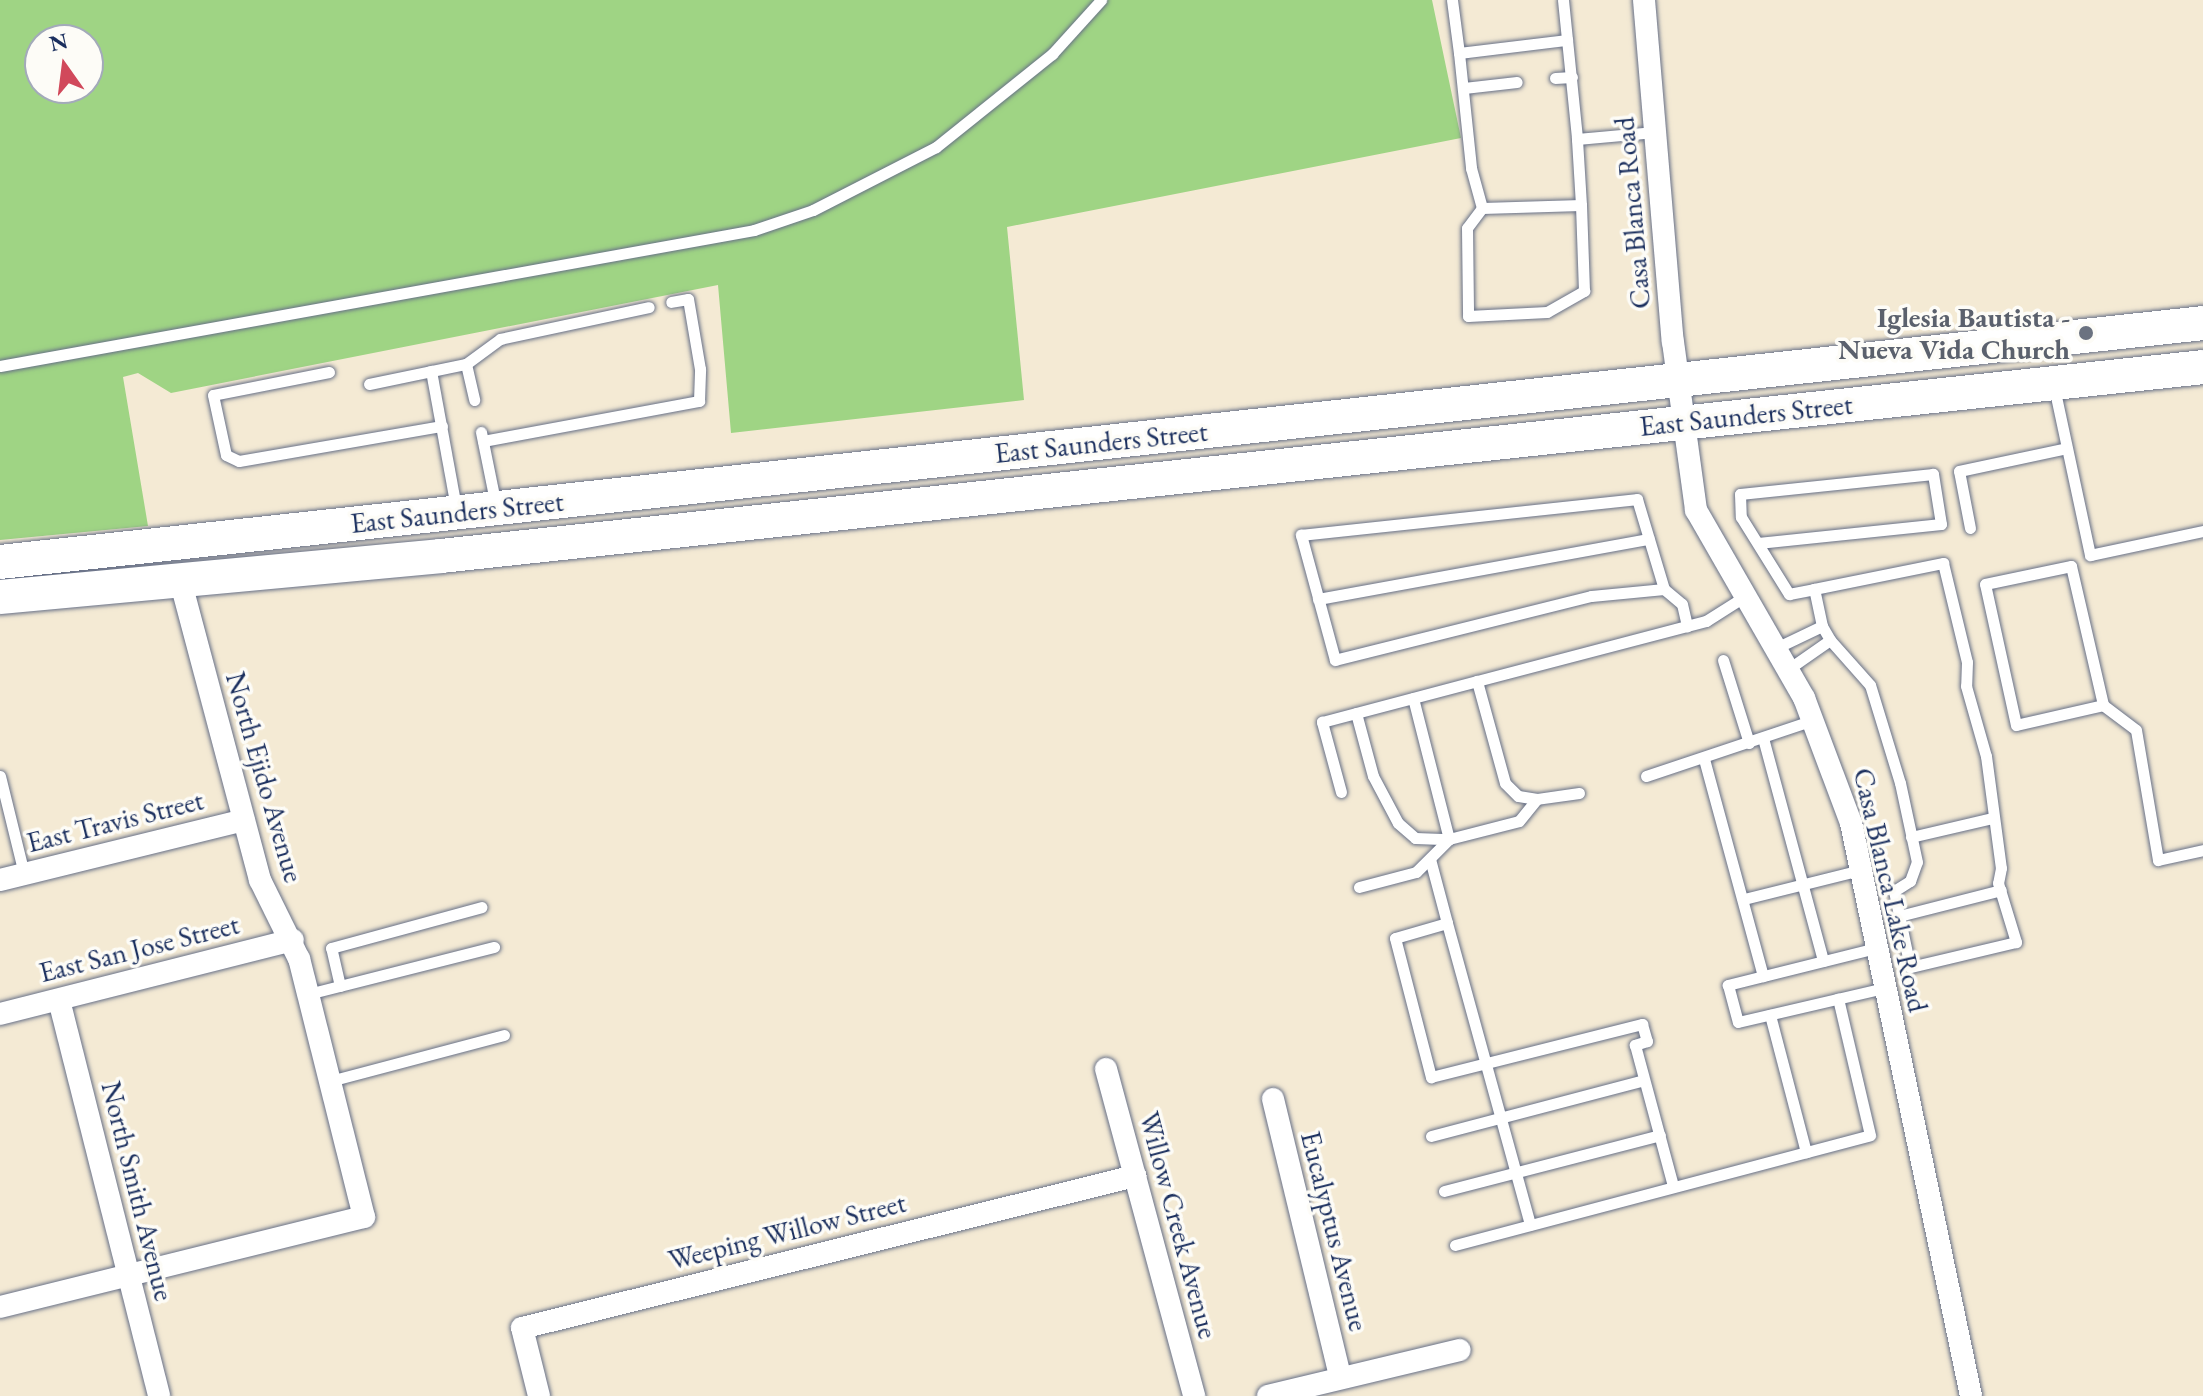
<!DOCTYPE html>
<html>
<head>
<meta charset="utf-8">
<style>
	body { margin:0 }
	#map { position:relative; width:2203px; height:1396px; overflow:hidden; background:#f4ead4; font-family:"EB Garamond",serif }
	div>[style] { position:absolute }
	.green>* { inset:0; background:#9fd484 }
	.roads { filter:drop-shadow(0 0 2px #677087) drop-shadow(0 0 2px #677087) }
	.lane>* { height:11px; margin:-5.5px; padding:0 5.5px; transform-origin:5.5px; border-radius:5.5px; background:#fff }
	.street>* { height:22px; margin:-11px; padding:0 11px; transform-origin:11px; border-radius:11px; background:#fff }
	.primary>* { height:34px; margin:-17px; padding:0 17px; transform-origin:17px; border-radius:17px; background:#fff }
	.dots>* { width:22px; height:22px; translate:-50% -50%; box-sizing:border-box; border:4px solid #fdfcf7; border-radius:50% }
	span { translate:-50% -50%; white-space:nowrap; text-align:center; line-height:1.15; -webkit-text-stroke:7px #fdfcf7; paint-order:stroke }
	.street-label { font-size:28px; color:#1b2f5e }
	.worship-label { font-size:28px; color:#5b616d; font-weight:700 }
	.right { translate:-100% -50%; text-align:right }
	.north { position:absolute; left:24px; top:24px; width:80px; height:80px; box-sizing:border-box; background:#fdfcf7; border:2px solid #a3aaba; border-radius:50%; rotate:346deg; font-size:22px; font-weight:700; line-height:32px; text-align:center; color:#1b2f5e }
	.north::after { content:''; display:block; margin:auto; width:28px; height:36px; background:#d1495b; clip-path:polygon(50% 0,100% 100%,50% 72%,0 100%) }
</style>
</head>
<body>
<div id="map">
	<div class="green">
		<div style="clip-path:polygon(evenodd,0 0,1432px 0,1461px 138px,1007px 227px,1024px 400px,731px 433px,718px 285px,171px 393px,138px 373px,123px 377px,148px 526px,0 540px,0 0,40px 40px,88px 40px,88px 88px,40px 88px,40px 40px)"></div>
	</div>
	<div class="roads">
		<div class="lane">
			<div style="left:1452px;top:0;width:53px;rotate:82.5deg"></div>
			<div style="left:1459px;top:53px;width:109px;rotate:-6.9deg"></div>
			<div style="left:1563px;top:0;width:140px;rotate:84.2deg"></div>
			<div style="left:1459px;top:53px;width:116px;rotate:84deg"></div>
			<div style="left:1471px;top:168px;width:41px;rotate:74.6deg"></div>
			<div style="left:1555px;top:78px;width:17px;rotate:-3deg"></div>
			<div style="left:1464px;top:88px;width:53px;rotate:-6.5deg"></div>
			<div style="left:1581px;top:205px;width:99px;rotate:178.3deg"></div>
			<div style="left:1482px;top:208px;width:25px;rotate:127deg"></div>
			<div style="left:1467px;top:228px;width:88px;rotate:89.3deg"></div>
			<div style="left:1468px;top:316px;width:79px;rotate:-2.9deg"></div>
			<div style="left:1547px;top:312px;width:43px;rotate:-29.6deg"></div>
			<div style="left:1584px;top:291px;width:86px;rotate:-92deg"></div>
			<div style="left:1581px;top:205px;width:66px;rotate:-93.5deg"></div>
			<div style="left:1577px;top:139px;width:78px;rotate:-5.1deg"></div>
			<div style="left:466px;top:364px;width:42px;rotate:-36.3deg"></div>
			<div style="left:500px;top:339px;width:152px;rotate:-12.1deg"></div>
			<div style="left:0;top:366px;width:766px;rotate:-10.22deg"></div>
			<div style="left:754px;top:230px;width:62px;rotate:-18.7deg"></div>
			<div style="left:813px;top:210px;width:138px;rotate:-27.1deg"></div>
			<div style="left:936px;top:147px;width:149px;rotate:-38.7deg"></div>
			<div style="left:1052px;top:54px;width:73px;rotate:-47.8deg"></div>
			<div style="left:431px;top:371px;width:138px;rotate:79.6deg"></div>
			<div style="left:329px;top:372px;width:118px;rotate:168.8deg"></div>
			<div style="left:213px;top:395px;width:61px;rotate:77.8deg"></div>
			<div style="left:226px;top:455px;width:14px;rotate:25deg"></div>
			<div style="left:239px;top:461px;width:206px;rotate:-9.8deg"></div>
			<div style="left:369px;top:384px;width:99px;rotate:-11.7deg"></div>
			<div style="left:466px;top:364px;width:37px;rotate:77deg"></div>
			<div style="left:2054px;top:387px;width:172px;rotate:77.9deg"></div>
			<div style="left:2090px;top:555px;width:116px;rotate:-12deg"></div>
			<div style="left:481px;top:432px;width:76px;rotate:78.5deg"></div>
			<div style="left:483px;top:441px;width:220px;rotate:-10.5deg"></div>
			<div style="left:699px;top:401px;width:32px;rotate:-88deg"></div>
			<div style="left:700px;top:369px;width:71px;rotate:-99.7deg"></div>
			<div style="left:688px;top:299px;width:17px;rotate:170deg"></div>
			<div style="left:1970px;top:528px;width:58px;rotate:-100.9deg"></div>
			<div style="left:1959px;top:471px;width:110px;rotate:-12deg"></div>
			<div style="left:1758px;top:543px;width:184px;rotate:-5.9deg"></div>
			<div style="left:1941px;top:524px;width:51px;rotate:-99.1deg"></div>
			<div style="left:1933px;top:474px;width:194px;rotate:174.1deg"></div>
			<div style="left:1740px;top:494px;width:23px;rotate:88deg"></div>
			<div style="left:1741px;top:517px;width:91px;rotate:58.1deg"></div>
			<div style="left:1789px;top:594px;width:25px;rotate:-11deg"></div>
			<div style="left:1664px;top:589px;width:73px;rotate:174.5deg"></div>
			<div style="left:1591px;top:596px;width:264px;rotate:166deg"></div>
			<div style="left:1335px;top:660px;width:130px;rotate:-105.2deg"></div>
			<div style="left:1301px;top:535px;width:338px;rotate:-6.1deg"></div>
			<div style="left:1637px;top:499px;width:94px;rotate:73.3deg"></div>
			<div style="left:1664px;top:589px;width:23px;rotate:40deg"></div>
			<div style="left:1682px;top:604px;width:23px;rotate:77deg"></div>
			<div style="left:1318px;top:599px;width:336px;rotate:-10.3deg"></div>
			<div style="left:1822px;top:626px;width:38px;rotate:-102deg"></div>
			<div style="left:1814px;top:589px;width:132px;rotate:-11.4deg"></div>
			<div style="left:1943px;top:563px;width:102px;rotate:76.4deg"></div>
			<div style="left:1967px;top:662px;width:24px;rotate:92deg"></div>
			<div style="left:1966px;top:686px;width:73px;rotate:74.1deg"></div>
			<div style="left:1986px;top:756px;width:113px;rotate:82.4deg"></div>
			<div style="left:2001px;top:868px;width:15px;rotate:101deg"></div>
			<div style="left:1998px;top:883px;width:62px;rotate:73deg"></div>
			<div style="left:2016px;top:942px;width:109px;rotate:166.7deg"></div>
			<div style="left:1910px;top:967px;width:78px;rotate:-101.9deg"></div>
			<div style="left:1894px;top:891px;width:19px;rotate:-32deg"></div>
			<div style="left:1910px;top:881px;width:20px;rotate:-70deg"></div>
			<div style="left:1917px;top:862px;width:81px;rotate:-102.1deg"></div>
			<div style="left:1900px;top:783px;width:102px;rotate:-107deg"></div>
			<div style="left:1870px;top:685px;width:60px;rotate:-131.6deg"></div>
			<div style="left:1776px;top:648px;width:51px;rotate:-25.6deg"></div>
			<div style="left:1822px;top:626px;width:16px;rotate:60deg"></div>
			<div style="left:1830px;top:640px;width:52px;rotate:145.1deg"></div>
			<div style="left:1723px;top:660px;width:87px;rotate:72.6deg"></div>
			<div style="left:1413px;top:698px;width:146px;rotate:75.7deg"></div>
			<div style="left:2103px;top:705px;width:89px;rotate:167.1deg"></div>
			<div style="left:2016px;top:725px;width:144px;rotate:-102.4deg"></div>
			<div style="left:1985px;top:584px;width:88px;rotate:-11.8deg"></div>
			<div style="left:2071px;top:566px;width:143px;rotate:77deg"></div>
			<div style="left:2103px;top:705px;width:41px;rotate:37.1deg"></div>
			<div style="left:2136px;top:730px;width:132px;rotate:80.4deg"></div>
			<div style="left:2158px;top:860px;width:46px;rotate:-12.5deg"></div>
			<div style="left:1356px;top:713px;width:65px;rotate:74.9deg"></div>
			<div style="left:1373px;top:776px;width:53px;rotate:62deg"></div>
			<div style="left:1398px;top:823px;width:23px;rotate:41deg"></div>
			<div style="left:1415px;top:838px;width:34px;rotate:2deg"></div>
			<div style="left:1449px;top:839px;width:72px;rotate:-14.4deg"></div>
			<div style="left:1519px;top:821px;width:28px;rotate:-51deg"></div>
			<div style="left:1763px;top:738px;width:231px;rotate:74.9deg"></div>
			<div style="left:1704px;top:759px;width:225px;rotate:74.8deg"></div>
			<div style="left:0;top:776px;width:101px;rotate:76.2deg"></div>
			<div style="left:1646px;top:776px;width:176px;rotate:-18.5deg"></div>
			<div style="left:1341px;top:792px;width:73px;rotate:-105.2deg"></div>
			<div style="left:1322px;top:722px;width:160px;rotate:-14.8deg"></div>
			<div style="left:1579px;top:793px;width:42px;rotate:171.9deg"></div>
			<div style="left:1537px;top:799px;width:19px;rotate:-171deg"></div>
			<div style="left:1518px;top:796px;width:18px;rotate:-135deg"></div>
			<div style="left:1505px;top:783px;width:106px;rotate:-105.4deg"></div>
			<div style="left:1477px;top:681px;width:237px;rotate:-14.7deg"></div>
			<div style="left:1706px;top:621px;width:45px;rotate:-32.3deg"></div>
			<div style="left:1911px;top:837px;width:83px;rotate:-13.2deg"></div>
			<div style="left:1430px;top:859px;width:66px;rotate:75.1deg"></div>
			<div style="left:1447px;top:923px;width:54px;rotate:163.9deg"></div>
			<div style="left:1395px;top:938px;width:144px;rotate:75.5deg"></div>
			<div style="left:1431px;top:1077px;width:218px;rotate:-14.1deg"></div>
			<div style="left:1642px;top:1024px;width:18px;rotate:74deg"></div>
			<div style="left:1647px;top:1041px;width:13px;rotate:162deg"></div>
			<div style="left:1635px;top:1045px;width:146px;rotate:74.9deg"></div>
			<div style="left:1359px;top:887px;width:59px;rotate:-14.7deg"></div>
			<div style="left:1416px;top:872px;width:47px;rotate:-45deg"></div>
			<div style="left:1744px;top:899px;width:120px;rotate:-14deg"></div>
			<div style="left:1899px;top:916px;width:105px;rotate:-14.3deg"></div>
			<div style="left:1447px;top:923px;width:313px;rotate:74.6deg"></div>
			<div style="left:1876px;top:948px;width:153px;rotate:166deg"></div>
			<div style="left:1728px;top:985px;width:38px;rotate:75deg"></div>
			<div style="left:1738px;top:1022px;width:150px;rotate:-13.1deg"></div>
			<div style="left:340px;top:986px;width:39px;rotate:-103deg"></div>
			<div style="left:331px;top:948px;width:156px;rotate:-15.2deg"></div>
			<div style="left:308px;top:994px;width:192px;rotate:-14.2deg"></div>
			<div style="left:1770px;top:1015px;width:142px;rotate:75.3deg"></div>
			<div style="left:330px;top:1081px;width:180px;rotate:-14.8deg"></div>
			<div style="left:1431px;top:1136px;width:220px;rotate:-14.7deg"></div>
			<div style="left:1444px;top:1191px;width:223px;rotate:-14.5deg"></div>
			<div style="left:1455px;top:1245px;width:429px;rotate:-14.8deg"></div>
			<div style="left:1870px;top:1135px;width:140px;rotate:-103.2deg"></div>
		</div>
		<div class="street">
			<div style="left:1644px;top:0;width:343px;rotate:85.2deg"></div>
			<div style="left:1673px;top:342px;width:170px;rotate:82.2deg"></div>
			<div style="left:1696px;top:510px;width:217px;rotate:60.1deg"></div>
			<div style="left:1804px;top:698px;width:134px;rotate:69.4deg"></div>
			<div style="left:1851px;top:823px;width:585px;rotate:78.17deg"></div>
			<div style="left:0;top:880px;width:251px;rotate:-13.8deg"></div>
			<div style="left:59px;top:1000px;width:408px;rotate:75.8deg"></div>
			<div style="left:0;top:1014px;width:302px;rotate:-14.2deg"></div>
			<div style="left:1106px;top:1069px;width:339px;rotate:74.9deg"></div>
			<div style="left:1273px;top:1099px;width:286px;rotate:76.4deg"></div>
			<div style="left:0;top:1307px;width:375px;rotate:-13.9deg"></div>
			<div style="left:364px;top:1217px;width:266px;rotate:-104.1deg"></div>
			<div style="left:299px;top:959px;width:88px;rotate:-116.3deg"></div>
			<div style="left:260px;top:880px;width:311px;rotate:-104.9deg"></div>
			<div style="left:539px;top:1396px;width:70px;rotate:-104deg"></div>
			<div style="left:522px;top:1328px;width:632px;rotate:-13.93deg"></div>
			<div style="left:1268px;top:1396px;width:197px;rotate:-13.5deg"></div>
		</div>
		<div class="primary">
			<div style="left:0;top:562px;width:2216px;rotate:-6.19deg"></div>
			<div style="left:0;top:597px;width:443px;rotate:-5.3deg"></div>
			<div style="left:441px;top:556px;width:1772px;rotate:-6.12deg"></div>
		</div>
	</div>
	<div class="dots">
		<div style="left:2086px;top:333px;background:#6b7280"></div>
	</div>
	<div class="street-label">
		<span style="left:1632px;top:213px;rotate:-95deg">Casa Blanca Road</span>
		<span style="left:1746px;top:415px;rotate:-6deg">East Saunders Street</span>
		<span style="left:1101px;top:442px;rotate:-6deg">East Saunders Street</span>
		<span style="left:457px;top:512px;rotate:-6deg">East Saunders Street</span>
		<span style="left:265px;top:777px;rotate:74deg">North Ejido Avenue</span>
		<span style="left:115px;top:821px;rotate:-14deg">East Travis Street</span>
		<span style="left:1891px;top:890px;rotate:77deg">Casa Blanca Lake Road</span>
		<span style="left:139px;top:948px;rotate:-14deg">East San Jose Street</span>
		<span style="left:138px;top:1191px;rotate:76deg">North Smith Avenue</span>
		<span style="left:1179px;top:1225px;rotate:75deg">Willow Creek Avenue</span>
		<span style="left:787px;top:1231px;rotate:-14deg">Weeping Willow Street</span>
		<span style="left:1335px;top:1231px;rotate:76deg">Eucalyptus Avenue</span>
	</div>
	<div class="worship-label">
		<span class="right" style="left:2070px;top:333px">Iglesia Bautista -<br>Nueva Vida Church</span>
	</div>
	<div class="north">N</div>
</div>
</body>
</html>
